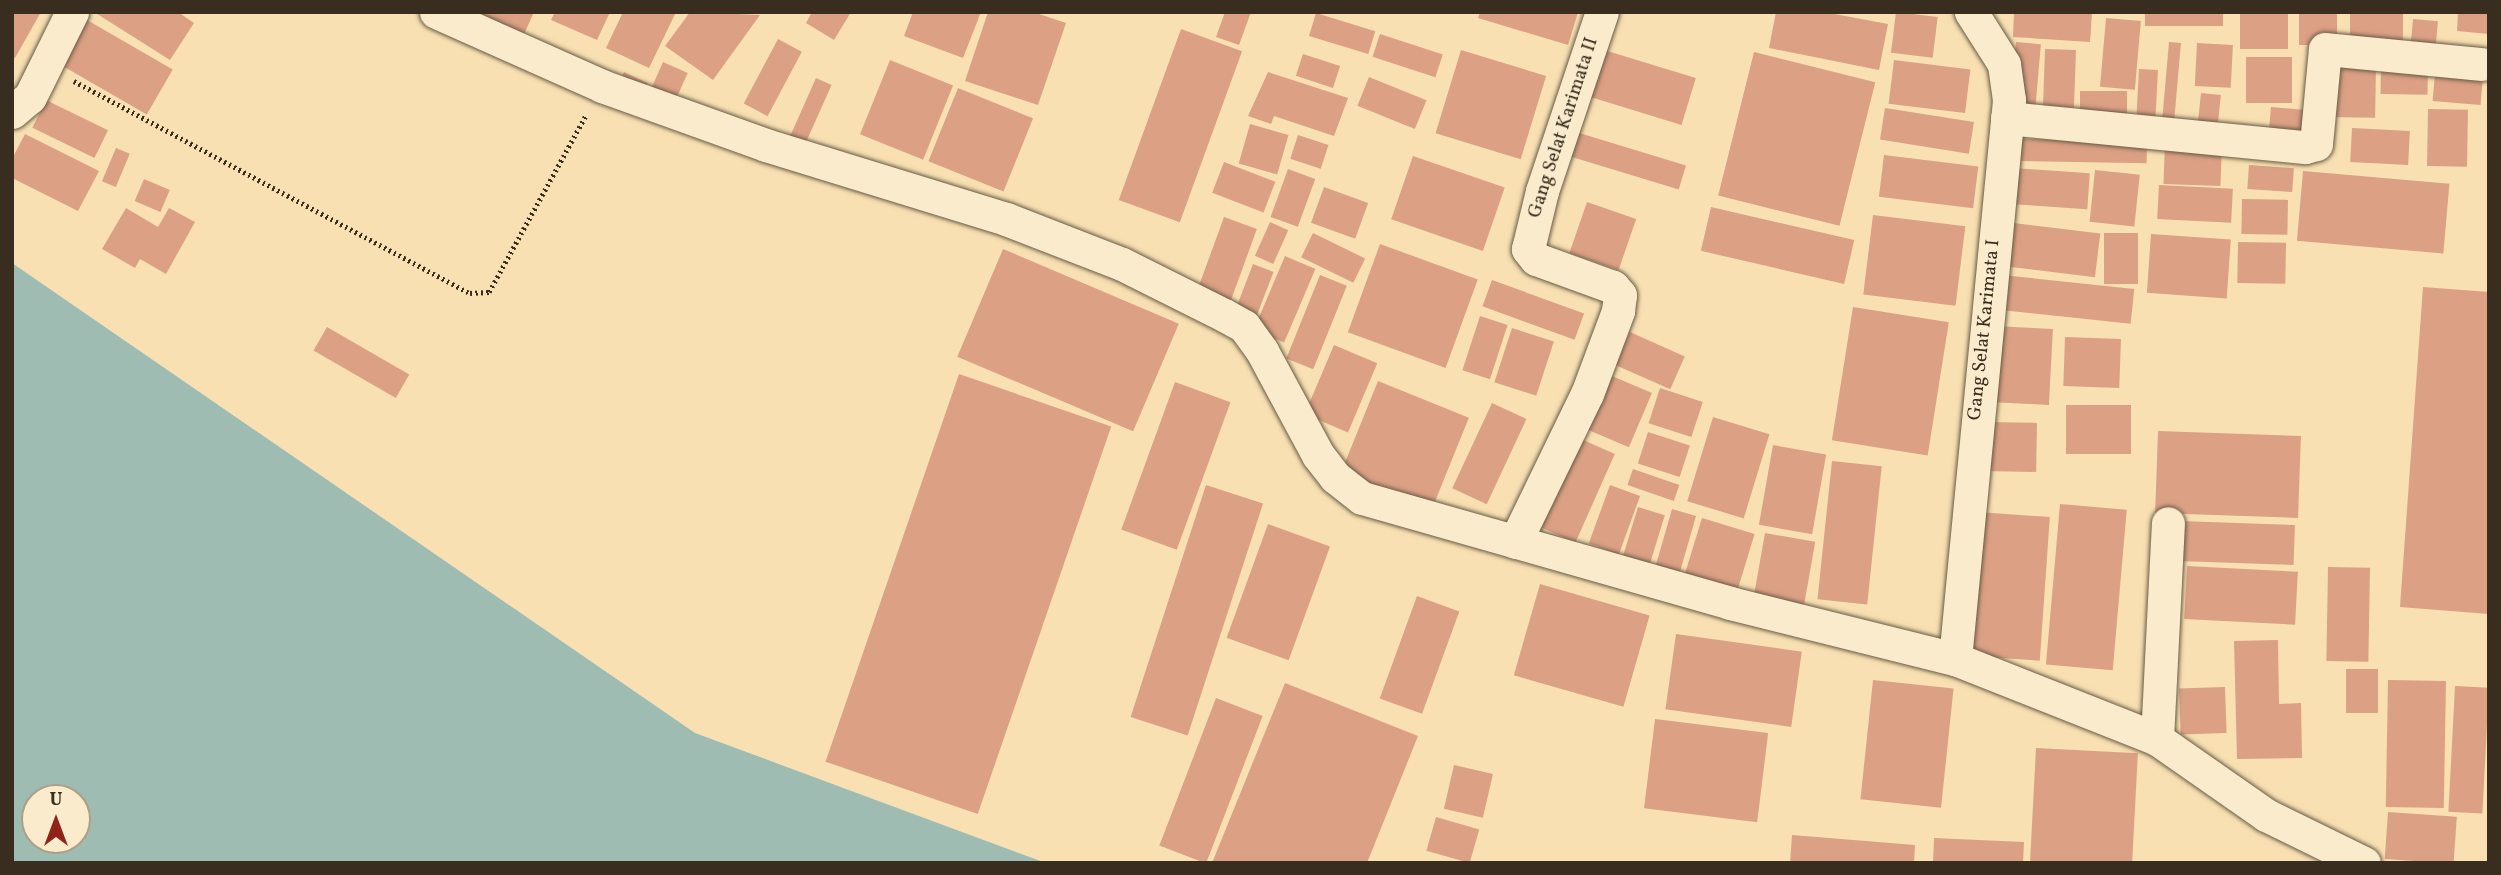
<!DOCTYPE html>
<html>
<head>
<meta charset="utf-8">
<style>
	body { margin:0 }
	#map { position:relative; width:2501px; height:875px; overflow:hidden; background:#f8e0b2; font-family:Vollkorn,serif }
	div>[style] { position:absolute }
	.water>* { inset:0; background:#9fbcb3 }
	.building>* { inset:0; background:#dca085; transform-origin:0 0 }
	.path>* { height:4.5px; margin-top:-2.25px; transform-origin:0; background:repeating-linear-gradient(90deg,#382d1f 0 2px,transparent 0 5.5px) }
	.roads { filter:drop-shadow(0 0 2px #685a44) drop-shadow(0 0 2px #685a44) }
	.minor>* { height:33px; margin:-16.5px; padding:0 16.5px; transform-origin:16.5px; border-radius:16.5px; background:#faebcd }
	span { translate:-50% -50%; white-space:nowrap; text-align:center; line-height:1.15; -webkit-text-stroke:5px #faebcd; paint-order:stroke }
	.street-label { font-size:19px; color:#382d1f }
	.frame { position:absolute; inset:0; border:14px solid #382d1f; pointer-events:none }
	.north { position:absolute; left:21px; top:784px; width:70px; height:70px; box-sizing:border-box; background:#faebcd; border:2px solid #ac9f87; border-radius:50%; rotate:0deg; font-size:19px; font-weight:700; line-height:28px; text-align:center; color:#382d1f }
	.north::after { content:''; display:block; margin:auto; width:24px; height:32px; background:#8f2418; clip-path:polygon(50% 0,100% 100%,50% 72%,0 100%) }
</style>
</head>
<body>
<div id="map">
	<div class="water">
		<div style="clip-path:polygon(evenodd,12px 263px,695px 733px,1046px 863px,12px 863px,12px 263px,35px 798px,77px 798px,77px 840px,35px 840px,35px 798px)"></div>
	</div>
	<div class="building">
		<div style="clip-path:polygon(12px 12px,41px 12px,15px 58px,12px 57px)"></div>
		<div style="clip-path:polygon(94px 12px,178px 12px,194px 23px,170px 60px)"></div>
		<div style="clip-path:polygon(454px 12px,534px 12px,521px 41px)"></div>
		<div style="clip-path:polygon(555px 12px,610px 12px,597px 40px,551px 20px)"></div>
		<div style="clip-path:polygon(623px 12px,676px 12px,649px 68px,606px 48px)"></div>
		<div style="clip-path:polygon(690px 12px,760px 15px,713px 80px,665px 46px)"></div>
		<div style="clip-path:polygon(812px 12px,851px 12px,834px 40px,806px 23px)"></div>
		<div style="clip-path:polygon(913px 12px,981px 12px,963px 58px,904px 36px)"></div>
		<div style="clip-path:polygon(988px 12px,1033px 12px,1066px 23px,1038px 105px,965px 81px)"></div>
		<div style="clip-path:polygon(1225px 12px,1251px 12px,1239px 45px,1216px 37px)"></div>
		<div style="clip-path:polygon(1480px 12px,1578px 12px,1568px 45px,1478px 18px)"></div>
		<div style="clip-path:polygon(1776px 12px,1824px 12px,1888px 24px,1879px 70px,1769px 48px)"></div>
		<div style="left:1896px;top:12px;width:42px;height:41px;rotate:7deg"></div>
		<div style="clip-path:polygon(2014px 12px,2092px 12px,2090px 42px,2013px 37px)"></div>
		<div style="left:2145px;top:12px;width:78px;height:14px"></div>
		<div style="left:2240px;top:12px;width:48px;height:37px"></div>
		<div style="left:2299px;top:12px;width:38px;height:33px"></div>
		<div style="left:2350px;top:12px;width:53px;height:37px"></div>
		<div style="clip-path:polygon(2458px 12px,2489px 12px,2489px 34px,2457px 31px)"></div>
		<div style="left:1316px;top:13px;width:62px;height:24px;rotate:17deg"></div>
		<div style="left:2106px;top:18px;width:35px;height:69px;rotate:5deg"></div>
		<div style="left:2413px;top:19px;width:25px;height:35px;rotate:5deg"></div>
		<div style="left:87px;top:20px;width:99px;height:52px;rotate:30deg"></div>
		<div style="left:1181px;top:29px;width:65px;height:182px;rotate:20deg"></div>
		<div style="left:1380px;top:34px;width:66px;height:24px;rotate:18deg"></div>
		<div style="left:778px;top:39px;width:27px;height:73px;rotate:28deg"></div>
		<div style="left:2016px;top:42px;width:25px;height:75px;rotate:5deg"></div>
		<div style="left:2169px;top:42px;width:12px;height:82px;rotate:5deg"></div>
		<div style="left:2197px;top:43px;width:36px;height:43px;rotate:3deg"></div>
		<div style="left:2045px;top:49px;width:31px;height:57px;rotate:2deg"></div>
		<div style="left:1461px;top:50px;width:89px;height:87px;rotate:17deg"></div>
		<div style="left:1604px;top:50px;width:96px;height:49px;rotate:17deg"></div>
		<div style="left:1754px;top:52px;width:125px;height:148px;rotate:14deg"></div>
		<div style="left:1303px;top:54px;width:39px;height:23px;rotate:18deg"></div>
		<div style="left:2246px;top:57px;width:46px;height:46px"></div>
		<div style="left:890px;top:60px;width:68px;height:80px;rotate:22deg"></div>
		<div style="left:1894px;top:60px;width:77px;height:44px;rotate:7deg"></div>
		<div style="left:663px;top:62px;width:27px;height:39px;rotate:24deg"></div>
		<div style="left:2327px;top:66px;width:49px;height:51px;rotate:1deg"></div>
		<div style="left:2381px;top:66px;width:47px;height:28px;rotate:1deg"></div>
		<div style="left:2139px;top:69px;width:19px;height:54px;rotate:3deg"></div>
		<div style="left:624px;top:72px;width:26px;height:18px;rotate:25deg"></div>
		<div style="clip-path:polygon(1268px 72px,1348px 98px,1334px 136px,1274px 116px,1271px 124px,1248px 116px)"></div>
		<div style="left:2435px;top:74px;width:48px;height:27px;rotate:5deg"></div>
		<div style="left:1369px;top:77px;width:62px;height:31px;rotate:22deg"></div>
		<div style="left:816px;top:78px;width:17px;height:76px;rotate:24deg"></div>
		<div style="left:958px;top:88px;width:81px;height:79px;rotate:22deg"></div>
		<div style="left:2080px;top:91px;width:47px;height:33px"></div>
		<div style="left:2201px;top:93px;width:20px;height:39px;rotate:6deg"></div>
		<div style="left:46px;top:100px;width:69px;height:31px;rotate:26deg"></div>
		<div style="left:2271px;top:107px;width:35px;height:27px;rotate:5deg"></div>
		<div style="left:1885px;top:108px;width:90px;height:32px;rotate:9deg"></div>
		<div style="left:2428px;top:109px;width:40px;height:57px;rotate:1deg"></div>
		<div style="left:1250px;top:124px;width:40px;height:41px;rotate:16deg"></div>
		<div style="left:2352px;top:128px;width:58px;height:34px;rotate:3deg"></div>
		<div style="left:1576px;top:132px;width:115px;height:25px;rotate:17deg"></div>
		<div style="clip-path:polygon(25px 134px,99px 171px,78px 211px,12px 178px,12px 159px)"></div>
		<div style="left:1298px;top:135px;width:32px;height:25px;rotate:18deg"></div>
		<div style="left:2017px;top:139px;width:130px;height:22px;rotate:1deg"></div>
		<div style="left:2165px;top:141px;width:57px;height:43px;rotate:2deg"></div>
		<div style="left:116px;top:148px;width:15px;height:36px;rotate:23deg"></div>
		<div style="left:1884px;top:155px;width:95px;height:42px;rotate:7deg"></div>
		<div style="left:1413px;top:156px;width:97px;height:67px;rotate:19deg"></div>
		<div style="left:1224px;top:162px;width:55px;height:33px;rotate:21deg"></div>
		<div style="left:2249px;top:165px;width:45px;height:24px;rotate:4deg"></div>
		<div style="left:2013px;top:168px;width:77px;height:36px;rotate:4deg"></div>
		<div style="left:1288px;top:169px;width:29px;height:51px;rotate:20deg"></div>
		<div style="left:2095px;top:170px;width:45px;height:52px;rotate:6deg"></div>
		<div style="left:2303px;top:171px;width:147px;height:70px;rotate:5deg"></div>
		<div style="left:144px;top:179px;width:28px;height:24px;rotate:23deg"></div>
		<div style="left:2159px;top:185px;width:74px;height:34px;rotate:3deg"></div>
		<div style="left:1324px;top:187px;width:47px;height:38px;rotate:20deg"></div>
		<div style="left:2242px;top:199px;width:46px;height:35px;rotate:1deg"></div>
		<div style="left:1587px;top:202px;width:52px;height:54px;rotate:19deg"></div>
		<div style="left:1711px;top:207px;width:147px;height:45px;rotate:13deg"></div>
		<div style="clip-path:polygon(126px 208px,158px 227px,169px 208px,195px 222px,166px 274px,140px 259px,135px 268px,102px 249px)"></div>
		<div style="left:1873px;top:215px;width:93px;height:80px;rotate:7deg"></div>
		<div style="left:1224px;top:217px;width:35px;height:85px;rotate:20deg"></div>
		<div style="left:1270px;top:222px;width:20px;height:37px;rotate:24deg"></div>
		<div style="left:2006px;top:222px;width:95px;height:44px;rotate:7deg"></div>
		<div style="left:1313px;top:233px;width:58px;height:27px;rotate:26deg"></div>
		<div style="left:2104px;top:233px;width:34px;height:51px"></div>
		<div style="left:2151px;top:234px;width:80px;height:59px;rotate:4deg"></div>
		<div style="left:2238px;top:242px;width:48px;height:41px;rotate:1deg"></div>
		<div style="left:1380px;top:244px;width:104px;height:94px;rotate:20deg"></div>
		<div style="left:1003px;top:249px;width:191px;height:117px;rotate:23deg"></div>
		<div style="left:1285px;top:256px;width:33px;height:80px;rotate:23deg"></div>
		<div style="left:1253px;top:264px;width:22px;height:54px;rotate:21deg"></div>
		<div style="left:1320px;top:275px;width:29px;height:90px;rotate:22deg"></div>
		<div style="left:2002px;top:275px;width:133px;height:35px;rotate:6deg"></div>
		<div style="left:1492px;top:280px;width:98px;height:28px;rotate:20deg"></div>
		<div style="clip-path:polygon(2423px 287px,2489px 292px,2489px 614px,2400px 607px)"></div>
		<div style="left:1853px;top:307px;width:97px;height:135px;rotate:9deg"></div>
		<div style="left:1480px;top:316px;width:29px;height:57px;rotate:18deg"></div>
		<div style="left:1994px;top:326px;width:59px;height:76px;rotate:3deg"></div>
		<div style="left:327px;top:327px;width:95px;height:27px;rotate:30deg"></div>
		<div style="left:1512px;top:328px;width:44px;height:57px;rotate:18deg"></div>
		<div style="left:1630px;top:332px;width:60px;height:36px;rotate:24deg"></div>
		<div style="left:2065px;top:337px;width:56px;height:49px;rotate:2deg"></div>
		<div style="left:1334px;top:345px;width:47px;height:75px;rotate:23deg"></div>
		<div style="left:1605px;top:373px;width:51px;height:59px;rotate:23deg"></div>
		<div style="left:959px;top:374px;width:161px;height:410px;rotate:19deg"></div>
		<div style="left:1378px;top:381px;width:98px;height:102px;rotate:22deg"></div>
		<div style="left:1175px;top:382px;width:59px;height:157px;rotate:20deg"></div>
		<div style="left:1660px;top:388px;width:45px;height:37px;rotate:18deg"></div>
		<div style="left:1492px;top:403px;width:38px;height:94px;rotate:25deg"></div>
		<div style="left:2066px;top:405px;width:65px;height:49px"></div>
		<div style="left:1713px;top:417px;width:59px;height:88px;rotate:17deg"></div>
		<div style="left:1984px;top:422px;width:53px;height:49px;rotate:1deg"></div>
		<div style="left:2158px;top:431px;width:143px;height:82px;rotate:2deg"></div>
		<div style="left:1648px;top:432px;width:44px;height:33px;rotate:18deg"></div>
		<div style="left:1581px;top:439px;width:37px;height:97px;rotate:24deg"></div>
		<div style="left:1773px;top:445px;width:54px;height:81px;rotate:10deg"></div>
		<div style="left:1832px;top:461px;width:50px;height:139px;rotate:6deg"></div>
		<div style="left:1633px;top:469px;width:49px;height:17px;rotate:19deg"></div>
		<div style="left:1206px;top:485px;width:60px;height:244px;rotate:18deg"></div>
		<div style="left:1610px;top:485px;width:32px;height:62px;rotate:20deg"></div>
		<div style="left:2060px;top:504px;width:67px;height:161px;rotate:5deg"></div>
		<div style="left:1638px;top:507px;width:28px;height:63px;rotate:17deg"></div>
		<div style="left:1672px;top:509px;width:25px;height:66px;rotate:16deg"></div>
		<div style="left:1978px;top:512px;width:72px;height:144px;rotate:4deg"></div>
		<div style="left:1702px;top:518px;width:55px;height:61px;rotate:17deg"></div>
		<div style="left:2180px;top:521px;width:115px;height:40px;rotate:2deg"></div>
		<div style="left:1268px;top:524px;width:66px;height:121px;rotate:20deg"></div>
		<div style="left:1765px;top:533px;width:51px;height:65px;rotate:10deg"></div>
		<div style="left:2187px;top:566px;width:111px;height:53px;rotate:3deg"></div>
		<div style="left:2328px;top:567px;width:42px;height:94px;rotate:1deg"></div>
		<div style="left:1540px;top:584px;width:114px;height:95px;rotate:16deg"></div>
		<div style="left:1417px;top:596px;width:45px;height:109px;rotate:20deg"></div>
		<div style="left:1676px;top:634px;width:127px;height:76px;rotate:8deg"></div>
		<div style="clip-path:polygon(2278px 640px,2279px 704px,2301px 703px,2302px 758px,2237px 759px,2234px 641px)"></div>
		<div style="left:2346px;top:669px;width:32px;height:44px"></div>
		<div style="left:1873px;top:680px;width:81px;height:120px;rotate:6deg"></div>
		<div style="left:2388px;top:680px;width:58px;height:127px;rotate:1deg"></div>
		<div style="clip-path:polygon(1285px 683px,1418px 736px,1367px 863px,1212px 863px)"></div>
		<div style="left:2455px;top:686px;width:34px;height:126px;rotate:3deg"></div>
		<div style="left:2225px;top:687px;width:46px;height:46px;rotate:88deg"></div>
		<div style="left:1216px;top:698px;width:50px;height:158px;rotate:21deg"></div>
		<div style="left:1655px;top:719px;width:114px;height:90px;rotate:7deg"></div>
		<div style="left:2036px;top:748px;width:102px;height:115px;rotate:3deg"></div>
		<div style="left:1454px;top:765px;width:40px;height:45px;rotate:13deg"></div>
		<div style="left:2388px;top:812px;width:69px;height:47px;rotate:4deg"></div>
		<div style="left:1436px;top:817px;width:45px;height:35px;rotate:16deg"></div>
		<div style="clip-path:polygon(1792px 835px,1915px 845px,1914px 863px,1790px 863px)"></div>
		<div style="clip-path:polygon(1934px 838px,2024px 842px,2023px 863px,1933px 863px)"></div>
	</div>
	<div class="path">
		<div style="left:74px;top:81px;width:449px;rotate:28.2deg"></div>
		<div style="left:470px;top:293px;width:19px;rotate:-3deg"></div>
		<div style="left:489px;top:292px;width:202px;rotate:-61.3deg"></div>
	</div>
	<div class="roads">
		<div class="minor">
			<div style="left:436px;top:12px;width:182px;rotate:24deg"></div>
			<div style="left:602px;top:86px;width:174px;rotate:19.8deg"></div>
			<div style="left:766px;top:145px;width:251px;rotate:17.1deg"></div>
			<div style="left:1006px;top:219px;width:124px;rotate:21.2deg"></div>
			<div style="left:1122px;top:264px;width:114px;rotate:26.6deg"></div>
			<div style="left:1224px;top:315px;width:23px;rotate:29deg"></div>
			<div style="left:1244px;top:326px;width:31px;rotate:54deg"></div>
			<div style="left:1262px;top:351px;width:118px;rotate:61.7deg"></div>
			<div style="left:1318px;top:455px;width:28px;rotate:52deg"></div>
			<div style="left:1335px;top:477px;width:34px;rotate:38deg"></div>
			<div style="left:1362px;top:498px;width:383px;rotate:15.9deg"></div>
			<div style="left:1730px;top:603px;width:232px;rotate:14deg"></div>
			<div style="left:1955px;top:659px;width:217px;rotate:21.6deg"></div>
			<div style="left:2157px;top:739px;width:133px;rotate:34.9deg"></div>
			<div style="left:2266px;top:815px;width:109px;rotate:26.1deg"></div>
			<div style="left:12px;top:112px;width:23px;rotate:-40deg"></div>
			<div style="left:30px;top:97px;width:95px;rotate:-63.7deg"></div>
			<div style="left:2007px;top:118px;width:299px;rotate:5.6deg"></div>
			<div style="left:2305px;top:147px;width:11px;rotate:-15deg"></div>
			<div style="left:2316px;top:144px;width:95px;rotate:-84.6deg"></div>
			<div style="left:2325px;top:49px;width:157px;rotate:5.5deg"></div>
			<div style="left:1515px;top:542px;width:165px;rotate:-64.1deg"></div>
			<div style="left:1587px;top:394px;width:89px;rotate:-69.5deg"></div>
			<div style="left:1618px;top:311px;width:16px;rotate:-83deg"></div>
			<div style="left:1620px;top:295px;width:11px;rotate:-131deg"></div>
			<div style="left:1613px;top:287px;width:82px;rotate:-160deg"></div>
			<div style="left:1536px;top:259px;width:13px;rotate:-129deg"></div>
			<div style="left:1528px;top:249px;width:60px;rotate:-76.4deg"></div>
			<div style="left:1542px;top:191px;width:189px;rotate:-71.5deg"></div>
			<div style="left:1955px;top:659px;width:562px;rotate:-84.48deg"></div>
			<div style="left:2009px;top:100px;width:36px;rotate:-98deg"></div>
			<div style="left:2004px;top:64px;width:62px;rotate:-122.4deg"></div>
			<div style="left:2157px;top:739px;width:216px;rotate:-87.1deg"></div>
		</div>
	</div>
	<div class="street-label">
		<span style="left:1564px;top:128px;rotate:-72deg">Gang Selat Karimata II</span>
		<span style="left:1985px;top:330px;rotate:-84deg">Gang Selat Karimata I</span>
	</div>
	<div class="frame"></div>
	<div class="north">U</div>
</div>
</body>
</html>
